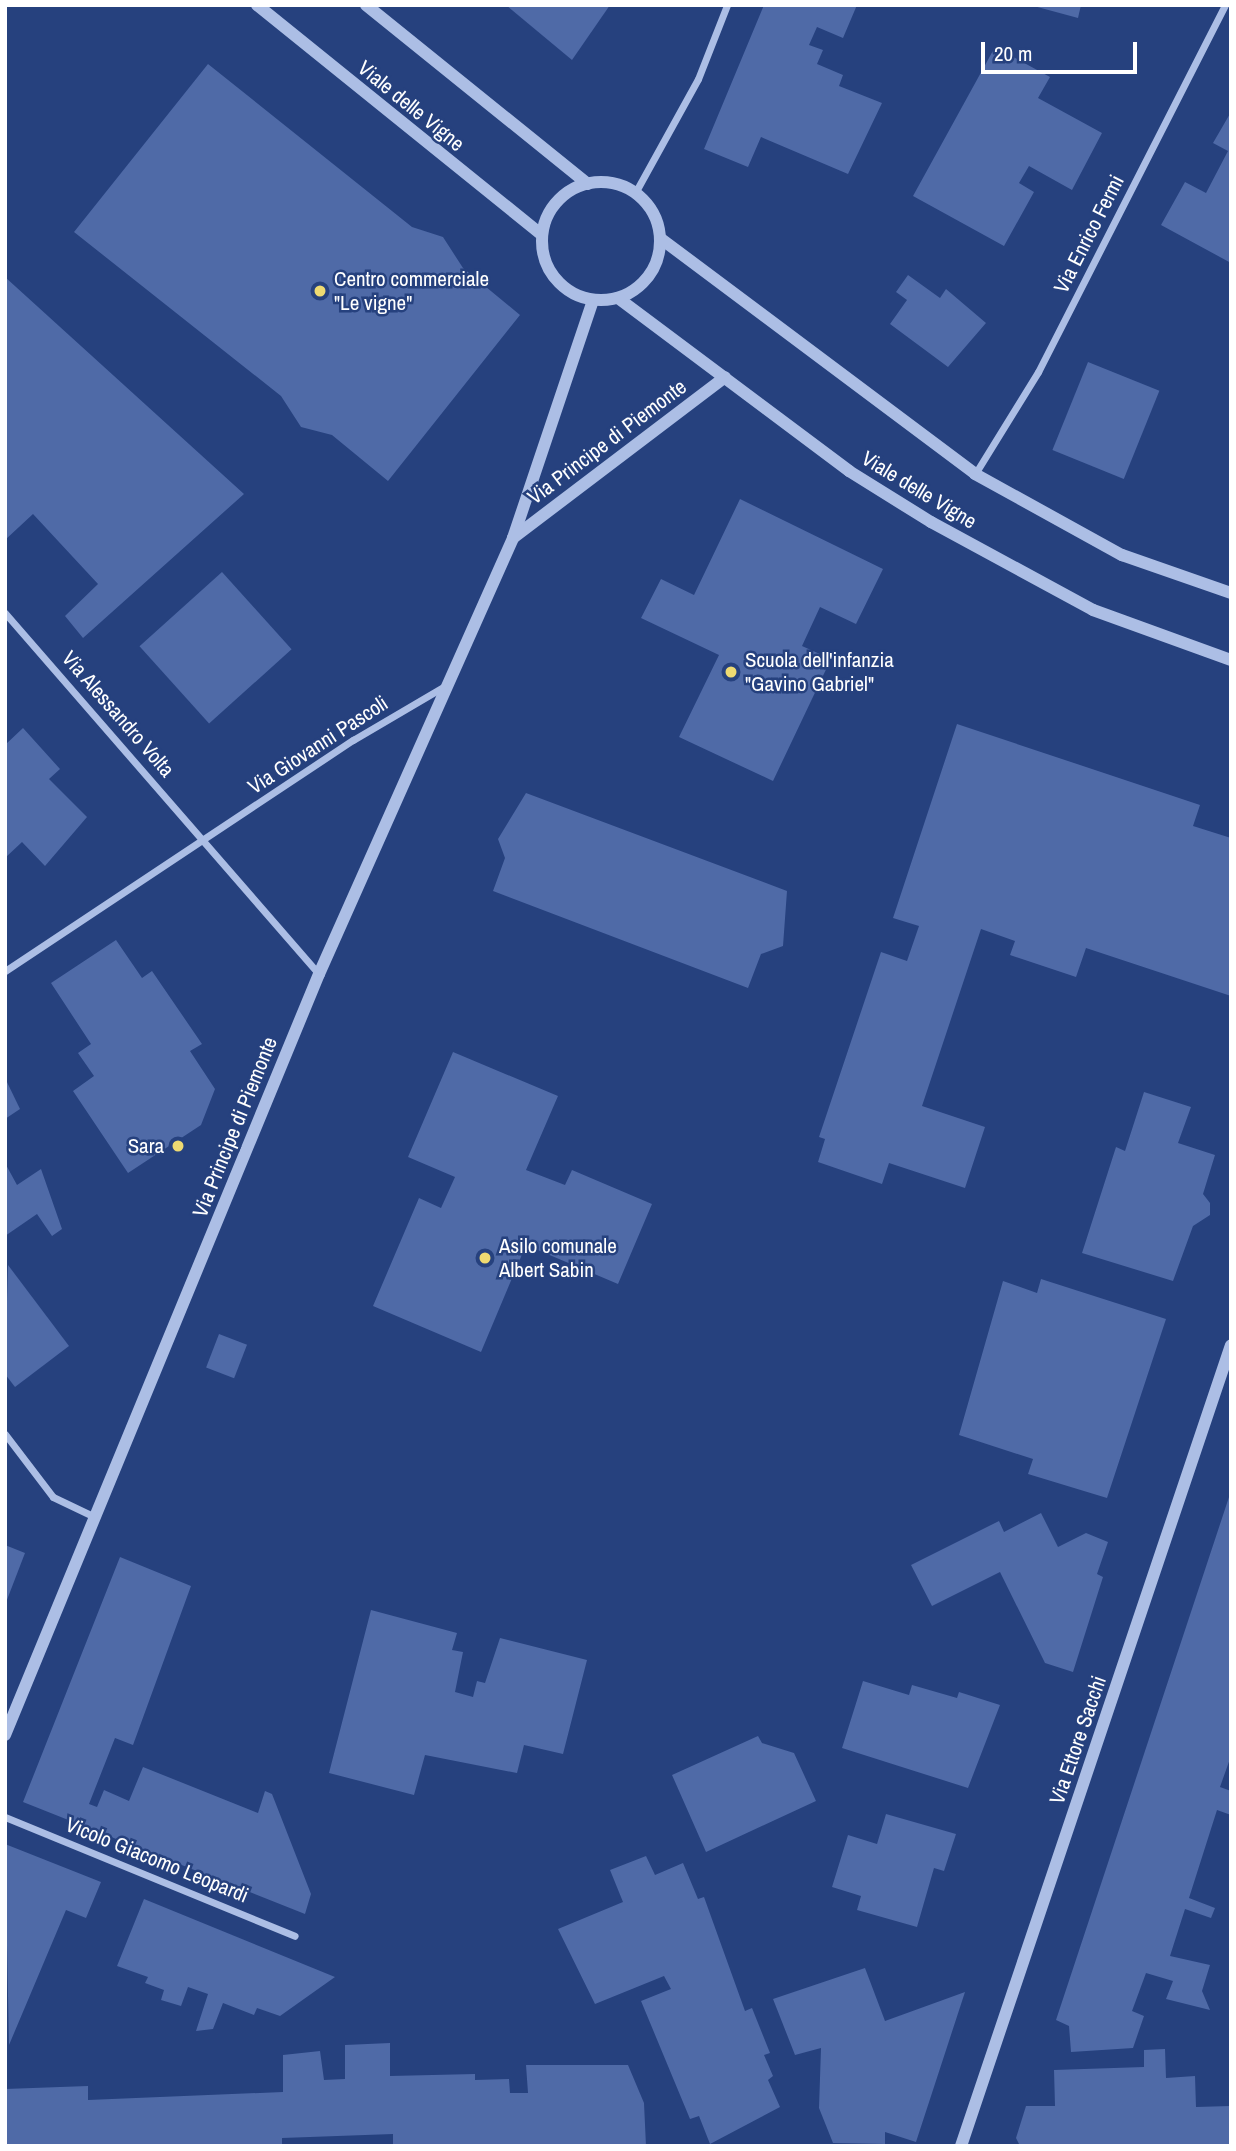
<!DOCTYPE html>
<html>
<head>
<meta charset="utf-8">
<style>
	body { margin:0 }
	#map { position:relative; width:1236px; height:2151px; overflow:hidden; background:#26417e; font-family:"Archivo Narrow",sans-serif }
	div>[style] { position:absolute }
	.building>* { inset:0; background:#4f6aa7; transform-origin:0 0 }
	.minor>* { height:7px; margin:-3.5px; padding:0 3.5px; transform-origin:3.5px; border-radius:3.5px; background:#acbee5 }
	.tertiary>* { height:12px; margin:-6px; padding:0 6px; transform-origin:6px; border-radius:6px; background:#acbee5 }
	.tertiary>.ring { margin:-6px; padding:0; box-sizing:content-box; background:none; border:12px solid #acbee5; border-radius:50% }
	.dots>* { width:19px; height:19px; translate:-50% -50%; box-sizing:border-box; border:4px solid #26417e; border-radius:50% }
	span { translate:-50% -50%; white-space:nowrap; text-align:center; line-height:1.15; -webkit-text-stroke:5px #26417e; paint-order:stroke }
	.street-label { font-size:21px; color:#fff }
	.poi-label { font-size:21px; color:#fff }
	.left { translate:0 -50%; text-align:left }
	.right { translate:-100% -50%; text-align:right }
	.frame { position:absolute; inset:0; border:7px solid #fff; pointer-events:none }
	.scale { position:absolute; left:981px; top:42px; width:156px; height:32px; box-sizing:border-box; border:4px solid #fff; border-top:0; padding-left:9px; font-size:21px; line-height:24px; white-space:nowrap; color:#fff; -webkit-text-stroke:5px #26417e; paint-order:stroke }
</style>
</head>
<body>
<div id="map">
	<div class="building">
		<div style="clip-path:polygon(506px 5px,610px 5px,572px 60px)"></div>
		<div style="clip-path:polygon(764px 5px,857px 5px,843px 38px,817px 27px,809px 45px,823px 50px,817px 64px,843px 75px,839px 86px,882px 103px,848px 174px,761px 137px,748px 167px,704px 149px)"></div>
		<div style="clip-path:polygon(1030px 5px,1081px 5px,1078px 18px)"></div>
		<div style="clip-path:polygon(995px 47px,1050px 77px,1038px 98px,1102px 133px,1072px 190px,1029px 166px,1019px 183px,1034px 192px,1004px 246px,913px 196px)"></div>
		<div style="clip-path:polygon(208px 64px,412px 227px,443px 237px,463px 268px,520px 315px,388px 481px,332px 435px,301px 427px,281px 396px,74px 232px)"></div>
		<div style="clip-path:polygon(1231px 112px,1231px 263px,1161px 225px,1185px 182px,1206px 193px,1228px 151px,1213px 143px)"></div>
		<div style="clip-path:polygon(908px 275px,940px 298px,946px 289px,986px 323px,948px 367px,890px 324px,907px 300px,896px 292px)"></div>
		<div style="clip-path:polygon(5px 277px,244px 494px,83px 638px,65px 616px,98px 584px,33px 514px,5px 540px)"></div>
		<div style="left:1088px;top:362px;width:77px;height:95px;rotate:22deg"></div>
		<div style="clip-path:polygon(740px 499px,883px 569px,856px 624px,820px 607px,802px 646px,831px 659px,773px 781px,679px 737px,719px 655px,641px 618px,661px 579px,694px 595px)"></div>
		<div style="left:222px;top:572px;width:104px;height:111px;rotate:48deg"></div>
		<div style="clip-path:polygon(957px 724px,1200px 805px,1193px 826px,1231px 838px,1231px 996px,1086px 948px,1076px 977px,1010px 955px,1015px 941px,981px 929px,922px 1106px,985px 1127px,965px 1188px,889px 1163px,882px 1184px,818px 1162px,825px 1139px,819px 1137px,881px 952px,907px 961px,919px 926px,893px 918px)"></div>
		<div style="clip-path:polygon(23px 728px,60px 769px,49px 779px,87px 817px,45px 866px,22px 842px,5px 858px,5px 745px)"></div>
		<div style="clip-path:polygon(526px 793px,787px 891px,783px 946px,761px 954px,748px 988px,493px 891px,505px 858px,498px 839px)"></div>
		<div style="clip-path:polygon(116px 940px,142px 978px,152px 971px,202px 1044px,190px 1051px,215px 1089px,201px 1125px,128px 1173px,73px 1091px,94px 1076px,78px 1053px,91px 1044px,51px 983px)"></div>
		<div style="clip-path:polygon(453px 1052px,558px 1096px,526px 1170px,565px 1185px,572px 1170px,652px 1204px,618px 1284px,526px 1245px,481px 1352px,373px 1306px,419px 1198px,441px 1208px,455px 1177px,408px 1157px)"></div>
		<div style="clip-path:polygon(5px 1078px,20px 1109px,5px 1119px)"></div>
		<div style="clip-path:polygon(1144px 1092px,1191px 1107px,1178px 1143px,1215px 1155px,1203px 1194px,1210px 1203px,1210px 1215px,1193px 1226px,1173px 1281px,1082px 1253px,1116px 1147px,1125px 1151px)"></div>
		<div style="clip-path:polygon(5px 1163px,17px 1185px,41px 1169px,62px 1229px,52px 1236px,37px 1214px,5px 1236px)"></div>
		<div style="clip-path:polygon(8px 1265px,69px 1346px,15px 1387px,5px 1374px)"></div>
		<div style="clip-path:polygon(1041px 1279px,1166px 1319px,1107px 1498px,1028px 1474px,1033px 1459px,959px 1435px,1003px 1281px,1037px 1293px)"></div>
		<div style="left:219px;top:1334px;width:30px;height:36px;rotate:21deg"></div>
		<div style="clip-path:polygon(1230px 1494px,1231px 1756px,1220px 1787px,1231px 1791px,1231px 1815px,1217px 1810px,1189px 1898px,1215px 1908px,1211px 1918px,1185px 1909px,1170px 1956px,1210px 1965px,1202px 1991px,1210px 2010px,1166px 1999px,1173px 1981px,1146px 1973px,1132px 2011px,1144px 2016px,1133px 2048px,1071px 2052px,1069px 2026px,1056px 2020px)"></div>
		<div style="clip-path:polygon(1041px 1513px,1058px 1547px,1086px 1533px,1108px 1542px,1097px 1574px,1103px 1577px,1073px 1672px,1045px 1663px,1000px 1572px,932px 1606px,911px 1565px,999px 1521px,1004px 1532px)"></div>
		<div style="clip-path:polygon(5px 1545px,25px 1553px,5px 1605px)"></div>
		<div style="clip-path:polygon(120px 1557px,191px 1586px,133px 1745px,115px 1738px,89px 1804px,97px 1807px,104px 1790px,129px 1801px,143px 1767px,258px 1813px,265px 1791px,272px 1794px,311px 1894px,305px 1914px,23px 1802px)"></div>
		<div style="clip-path:polygon(371px 1610px,457px 1633px,452px 1650px,463px 1652px,455px 1692px,473px 1697px,477px 1681px,485px 1683px,500px 1638px,587px 1660px,563px 1754px,524px 1745px,517px 1773px,425px 1755px,414px 1795px,329px 1773px)"></div>
		<div style="clip-path:polygon(863px 1681px,909px 1695px,912px 1685px,957px 1698px,959px 1692px,1000px 1705px,968px 1788px,842px 1748px)"></div>
		<div style="clip-path:polygon(758px 1736px,762px 1743px,794px 1753px,816px 1801px,706px 1852px,672px 1775px)"></div>
		<div style="clip-path:polygon(886px 1814px,956px 1834px,944px 1871px,934px 1868px,917px 1927px,857px 1910px,861px 1896px,832px 1887px,848px 1835px,877px 1844px)"></div>
		<div style="clip-path:polygon(5px 1844px,101px 1882px,86px 1918px,66px 1910px,9px 2045px)"></div>
		<div style="clip-path:polygon(646px 1856px,655px 1875px,683px 1863px,698px 1899px,704px 1897px,745px 2011px,752px 2008px,770px 2053px,764px 2055px,773px 2076px,768px 2080px,780px 2107px,710px 2144px,699px 2116px,690px 2119px,641px 2001px,671px 1989px,664px 1976px,595px 2004px,558px 1929px,623px 1902px,610px 1870px)"></div>
		<div style="clip-path:polygon(144px 1899px,335px 1977px,280px 2016px,257px 2008px,254px 2015px,223px 2003px,213px 2029px,196px 2031px,208px 1994px,188px 1987px,181px 2006px,161px 2000px,164px 1990px,145px 1983px,148px 1977px,117px 1966px)"></div>
		<div style="clip-path:polygon(865px 1968px,885px 2021px,965px 1992px,916px 2142px,885px 2132px,885px 2144px,833px 2143px,819px 2108px,821px 2048px,795px 2055px,773px 1999px)"></div>
		<div style="clip-path:polygon(390px 2043px,390px 2076px,475px 2074px,475px 2080px,509px 2079px,510px 2093px,528px 2093px,526px 2065px,628px 2065px,644px 2103px,646px 2146px,393px 2146px,393px 2134px,282px 2138px,282px 2146px,5px 2146px,5px 2089px,88px 2086px,88px 2100px,283px 2092px,283px 2055px,320px 2051px,324px 2080px,345px 2079px,345px 2045px)"></div>
		<div style="clip-path:polygon(1165px 2049px,1166px 2078px,1195px 2076px,1196px 2107px,1230px 2106px,1231px 2146px,1020px 2146px,1016px 2138px,1026px 2106px,1055px 2106px,1054px 2070px,1144px 2067px,1144px 2050px)"></div>
	</div>
	<div class="minor">
		<div style="left:635px;top:193px;width:130px;rotate:-61.1deg"></div>
		<div style="left:698px;top:79px;width:79px;rotate:-68.6deg"></div>
		<div style="left:975px;top:474px;width:120px;rotate:-58.3deg"></div>
		<div style="left:1038px;top:372px;width:412px;rotate:-63deg"></div>
		<div style="left:5px;top:613px;width:478px;rotate:49deg"></div>
		<div style="left:5px;top:971px;width:418px;rotate:-33.6deg"></div>
		<div style="left:353px;top:740px;width:107px;rotate:-30.4deg"></div>
		<div style="left:5px;top:1434px;width:79px;rotate:52.7deg"></div>
		<div style="left:53px;top:1497px;width:47px;rotate:25.5deg"></div>
		<div style="left:5px;top:1817px;width:313px;rotate:22.3deg"></div>
	</div>
	<div class="tertiary">
		<div style="left:257px;top:5px;width:366px;rotate:38.9deg"></div>
		<div style="left:366px;top:5px;width:285px;rotate:38.9deg"></div>
		<div class="ring" style="left:542px;top:182px;width:106px;height:106px"></div>
		<div style="left:660px;top:238px;width:394px;rotate:36.8deg"></div>
		<div style="left:975px;top:474px;width:168px;rotate:28.9deg"></div>
		<div style="left:1122px;top:555px;width:115px;rotate:19.2deg"></div>
		<div style="left:618px;top:298px;width:289px;rotate:36.8deg"></div>
		<div style="left:849px;top:471px;width:97px;rotate:31.9deg"></div>
		<div style="left:931px;top:522px;width:184px;rotate:28.5deg"></div>
		<div style="left:1093px;top:610px;width:147px;rotate:19.9deg"></div>
		<div style="left:513px;top:538px;width:266px;rotate:-37.2deg"></div>
		<div style="left:5px;top:1735px;width:823px;rotate:-67.58deg"></div>
		<div style="left:319px;top:974px;width:477px;rotate:-66deg"></div>
		<div style="left:513px;top:538px;width:251px;rotate:-71.4deg"></div>
		<div style="left:961px;top:2146px;width:845px;rotate:-71.37deg"></div>
	</div>
	<div class="dots">
		<div style="left:320px;top:291px;background:#eeda72"></div>
		<div style="left:731px;top:672px;background:#eeda72"></div>
		<div style="left:178px;top:1146px;background:#eeda72"></div>
		<div style="left:485px;top:1258px;background:#eeda72"></div>
	</div>
	<div class="street-label">
		<span style="left:411px;top:106px;rotate:39deg">Viale delle Vigne</span>
		<span style="left:1089px;top:234px;rotate:-63deg">Via Enrico Fermi</span>
		<span style="left:607px;top:442px;rotate:-37deg">Via Principe di Piemonte</span>
		<span style="left:919px;top:490px;rotate:31deg">Viale delle Vigne</span>
		<span style="left:118px;top:714px;rotate:49deg">Via Alessandro Volta</span>
		<span style="left:318px;top:745px;rotate:-33deg">Via Giovanni Pascoli</span>
		<span style="left:235px;top:1127px;rotate:-68deg">Via Principe di Piemonte</span>
		<span style="left:1078px;top:1740px;rotate:-71deg">Via Ettore Sacchi</span>
		<span style="left:157px;top:1860px;rotate:22deg">Vicolo Giacomo Leopardi</span>
	</div>
	<div class="poi-label">
		<span class="left" style="left:334px;top:291px">Centro commerciale<br>"Le vigne"</span>
		<span class="left" style="left:745px;top:672px">Scuola dell'infanzia<br>"Gavino Gabriel"</span>
		<span class="right" style="left:164px;top:1146px">Sara</span>
		<span class="left" style="left:499px;top:1258px">Asilo comunale<br>Albert Sabin</span>
	</div>
	<div class="frame"></div>
	<div class="scale">20 m</div>
</div>
</body>
</html>
